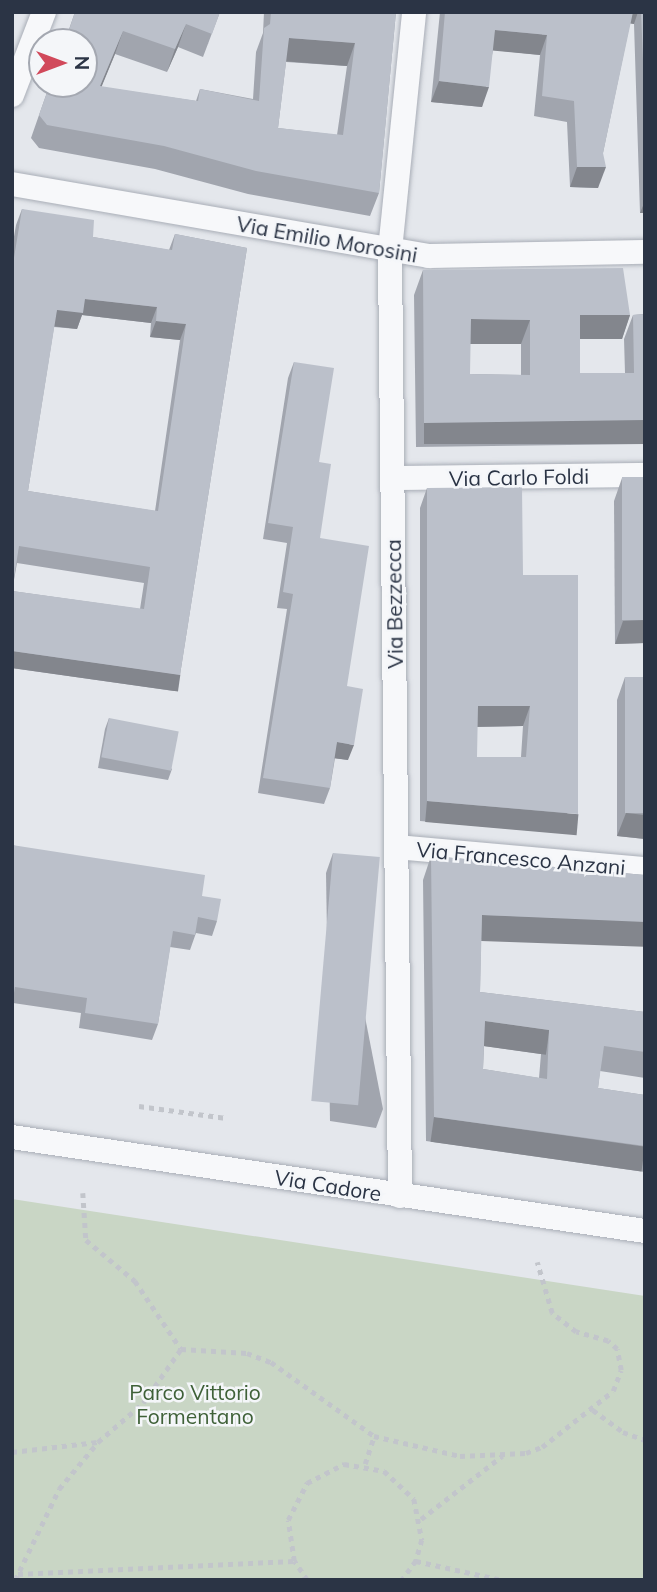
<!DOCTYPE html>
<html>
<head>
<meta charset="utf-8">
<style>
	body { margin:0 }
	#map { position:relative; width:657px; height:1592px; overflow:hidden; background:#e4e7ec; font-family:Mulish,sans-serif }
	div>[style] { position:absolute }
	.green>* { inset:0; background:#c9d6c5 }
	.path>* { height:4.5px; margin-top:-2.25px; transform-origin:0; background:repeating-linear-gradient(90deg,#c2c5cb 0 5px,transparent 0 10px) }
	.roads { filter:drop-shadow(0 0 2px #a9aeb7) drop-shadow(0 0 2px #a9aeb7) }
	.minor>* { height:24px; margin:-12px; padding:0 12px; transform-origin:12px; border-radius:12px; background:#f7f8fa }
	.wall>* { inset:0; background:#a1a5ae }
	.shaded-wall>* { inset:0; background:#83868d; transform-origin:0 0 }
	.building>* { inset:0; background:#bbc0ca; transform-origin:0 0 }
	span { translate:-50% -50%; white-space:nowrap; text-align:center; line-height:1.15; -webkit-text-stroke:5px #f4f6f9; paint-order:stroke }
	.street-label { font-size:21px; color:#2b3445 }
	.park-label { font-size:21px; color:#3f6138 }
	.frame { position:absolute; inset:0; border:14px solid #2b3445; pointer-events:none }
	.north { position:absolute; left:28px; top:28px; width:70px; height:70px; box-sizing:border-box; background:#f4f6f9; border:2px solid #a4a8b1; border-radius:50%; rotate:90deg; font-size:19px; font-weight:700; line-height:28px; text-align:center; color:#2b3445 }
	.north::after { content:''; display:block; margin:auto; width:24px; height:32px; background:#d1495b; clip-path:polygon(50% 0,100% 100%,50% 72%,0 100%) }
</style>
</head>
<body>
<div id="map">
	<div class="green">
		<div style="clip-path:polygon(12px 1199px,645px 1296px,645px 1580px,12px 1580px)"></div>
	</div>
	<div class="path">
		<div style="left:139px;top:1106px;width:88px;rotate:7.9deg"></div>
		<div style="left:83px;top:1193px;width:47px;rotate:86.3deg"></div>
		<div style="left:86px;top:1240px;width:64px;rotate:39.9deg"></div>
		<div style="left:135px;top:1281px;width:82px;rotate:55.9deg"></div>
		<div style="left:181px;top:1349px;width:66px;rotate:3.5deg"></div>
		<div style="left:247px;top:1353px;width:26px;rotate:21deg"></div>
		<div style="left:271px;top:1362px;width:127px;rotate:35.7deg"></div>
		<div style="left:644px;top:1279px;width:1px"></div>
		<div style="left:593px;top:1410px;width:37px;rotate:36deg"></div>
		<div style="left:623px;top:1432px;width:23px;rotate:20deg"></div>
		<div style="left:12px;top:1452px;width:86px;rotate:-6.7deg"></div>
		<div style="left:365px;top:1464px;width:29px;rotate:-72deg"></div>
		<div style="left:374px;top:1436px;width:88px;rotate:13.1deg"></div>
		<div style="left:460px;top:1456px;width:66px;rotate:-2.6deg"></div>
		<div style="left:526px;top:1453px;width:17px;rotate:-21deg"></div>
		<div style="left:542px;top:1447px;width:90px;rotate:-38.3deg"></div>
		<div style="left:613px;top:1391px;width:22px;rotate:-69deg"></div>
		<div style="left:621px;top:1370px;width:21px;rotate:-101deg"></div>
		<div style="left:617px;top:1349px;width:12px;rotate:-138deg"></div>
		<div style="left:608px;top:1341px;width:33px;rotate:-164deg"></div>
		<div style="left:576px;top:1332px;width:31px;rotate:-142deg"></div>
		<div style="left:552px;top:1313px;width:53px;rotate:-106.4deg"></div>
		<div style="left:421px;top:1519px;width:103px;rotate:-37.9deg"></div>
		<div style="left:416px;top:1561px;width:88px;rotate:12.5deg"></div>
		<div style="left:18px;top:1574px;width:276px;rotate:-2.7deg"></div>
		<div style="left:15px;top:1580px;width:101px;rotate:-64.2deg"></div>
		<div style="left:59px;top:1489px;width:61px;rotate:-50.3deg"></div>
		<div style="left:98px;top:1442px;width:60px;rotate:-40.9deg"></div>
		<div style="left:143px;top:1403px;width:66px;rotate:-54.9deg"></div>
		<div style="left:307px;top:1580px;width:23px;rotate:-124deg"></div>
		<div style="left:294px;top:1561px;width:41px;rotate:-98.3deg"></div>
		<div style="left:288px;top:1520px;width:42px;rotate:-62.8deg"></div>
		<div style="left:307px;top:1483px;width:42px;rotate:-27.2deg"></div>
		<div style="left:344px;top:1464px;width:41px;rotate:9.9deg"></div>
		<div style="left:384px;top:1471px;width:41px;rotate:43deg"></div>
		<div style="left:414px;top:1499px;width:42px;rotate:79deg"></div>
		<div style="left:422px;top:1540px;width:22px;rotate:106deg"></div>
		<div style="left:416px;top:1561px;width:24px;rotate:126deg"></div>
	</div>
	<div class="roads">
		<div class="minor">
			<div style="left:12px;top:95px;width:89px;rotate:-68.9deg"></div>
			<div style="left:12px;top:184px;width:423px;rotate:9.8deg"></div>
			<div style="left:429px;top:256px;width:216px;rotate:-1.1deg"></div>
			<div style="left:393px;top:478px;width:252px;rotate:-0.7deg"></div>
			<div style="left:397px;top:847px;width:249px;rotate:5.1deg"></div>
			<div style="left:12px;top:1137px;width:640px;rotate:8.45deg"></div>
			<div style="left:400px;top:1196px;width:946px;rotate:-90.61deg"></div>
			<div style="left:390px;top:250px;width:239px;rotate:-84.2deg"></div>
		</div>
	</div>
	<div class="wall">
		<div style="clip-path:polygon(evenodd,75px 12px,220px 12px,203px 57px,178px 47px,167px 72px,115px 54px,101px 87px,196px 101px,200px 89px,253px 99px,256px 52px,263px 33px,264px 12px,396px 12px,379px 193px,370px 216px,248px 194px,155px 169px,39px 148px,31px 138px,75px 12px,286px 62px,347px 66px,337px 135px,278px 128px,286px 62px)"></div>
		<div style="clip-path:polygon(440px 12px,645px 12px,645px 213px,640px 213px,634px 24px,630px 23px,603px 153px,598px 188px,570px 187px,567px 122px,534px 116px,540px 55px,493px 50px,482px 107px,431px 102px)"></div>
		<div style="clip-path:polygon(evenodd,22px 209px,93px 237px,169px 250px,175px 234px,247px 248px,180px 675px,174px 691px,12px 668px,12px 248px,16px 225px,22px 209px,82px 315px,151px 323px,150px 337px,180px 340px,155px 511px,28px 491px,54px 327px,77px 329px,82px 315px,22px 209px,17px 563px,144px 583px,140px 609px,12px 591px,17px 563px)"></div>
		<div style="clip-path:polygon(evenodd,423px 270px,630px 315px,622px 339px,580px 339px,580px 373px,625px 373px,624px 339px,633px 315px,644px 314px,643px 292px,645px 288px,645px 444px,416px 447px,414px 295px,423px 270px,470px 344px,521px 344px,521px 375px,470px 374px,470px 344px)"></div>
		<div style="clip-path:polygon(294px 362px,319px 462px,320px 538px,347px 686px,348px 760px,335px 758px,330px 788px,324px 804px,258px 793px,287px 609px,277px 608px,287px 543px,263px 539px,288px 378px)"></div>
		<div style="clip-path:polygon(645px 477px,645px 643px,615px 644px,614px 501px,622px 478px)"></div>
		<div style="clip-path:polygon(evenodd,427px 488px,523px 575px,571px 834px,420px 821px,420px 508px,427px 488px,523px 726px,521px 757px,477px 757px,477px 727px,523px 726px)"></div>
		<div style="clip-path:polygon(625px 677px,645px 677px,645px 839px,617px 836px,617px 700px)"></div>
		<div style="clip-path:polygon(109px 718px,172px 769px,168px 780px,98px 768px,105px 729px)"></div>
		<div style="clip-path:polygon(12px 845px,202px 896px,217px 921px,212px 936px,196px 933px,190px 950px,170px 947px,158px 1024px,152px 1040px,79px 1028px,81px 1013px,13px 1003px)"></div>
		<div style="clip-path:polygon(333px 853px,383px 1109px,376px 1128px,330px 1121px,326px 873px)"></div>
		<div style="clip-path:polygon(evenodd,431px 856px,645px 875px,645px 946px,481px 939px,480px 992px,645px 1012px,645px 1078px,600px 1071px,598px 1088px,645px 1095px,645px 1172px,426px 1141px,423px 880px,431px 856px,484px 1046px,541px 1054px,539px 1078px,483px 1069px,484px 1046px)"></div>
	</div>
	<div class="shaded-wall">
		<div style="clip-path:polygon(631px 12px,638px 12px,634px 24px,627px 23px)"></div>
		<div style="clip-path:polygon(186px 24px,178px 47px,167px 72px,175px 49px)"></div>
		<div style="clip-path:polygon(495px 30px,547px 35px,540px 55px,487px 50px)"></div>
		<div style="clip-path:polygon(123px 31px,115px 54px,92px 110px,100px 86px)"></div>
		<div style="clip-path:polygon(289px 38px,355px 43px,347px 66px,281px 61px)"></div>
		<div style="clip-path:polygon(439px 81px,489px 87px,482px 107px,431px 102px)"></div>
		<div style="clip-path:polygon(577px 167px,606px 167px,598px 188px,570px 187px)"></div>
		<div style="clip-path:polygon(645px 201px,645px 213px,640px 213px)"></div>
		<div style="clip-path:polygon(85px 299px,157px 307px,151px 323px,82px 315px,77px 329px,51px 326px,57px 310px)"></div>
		<div style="clip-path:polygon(580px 315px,630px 315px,622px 339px,571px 339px)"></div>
		<div style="clip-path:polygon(471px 319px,530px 320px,521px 344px,462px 344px)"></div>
		<div style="clip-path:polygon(156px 321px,186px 324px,180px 340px,150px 337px)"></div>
		<div style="left:645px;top:420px;width:24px;height:221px;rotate:90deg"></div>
		<div style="clip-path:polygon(645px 620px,645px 643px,615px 644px,623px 621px)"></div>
		<div style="left:12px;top:651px;width:170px;height:17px;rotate:8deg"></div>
		<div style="clip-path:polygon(478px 706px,530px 706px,523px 726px,470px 727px)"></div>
		<div style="clip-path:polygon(337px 742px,354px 745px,348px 760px,332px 758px)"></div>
		<div style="left:427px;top:801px;width:152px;height:21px;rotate:5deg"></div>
		<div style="clip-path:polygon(626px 813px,645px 815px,645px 839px,617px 836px)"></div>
		<div style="left:482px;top:915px;width:163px;height:26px;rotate:2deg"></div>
		<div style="left:485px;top:1021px;width:65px;height:25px;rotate:8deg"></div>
		<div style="left:434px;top:1117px;width:213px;height:25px;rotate:8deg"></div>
	</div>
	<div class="building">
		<div style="clip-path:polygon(evenodd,75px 12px,220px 12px,212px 34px,186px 24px,175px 49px,123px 31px,100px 86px,198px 101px,200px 89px,259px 101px,264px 28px,270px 24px,271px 12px,396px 12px,379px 193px,256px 171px,164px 146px,47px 125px,39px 115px,50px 84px,84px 84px,84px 42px,65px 42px,75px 12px,289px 38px,355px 43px,343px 135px,278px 128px,289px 38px)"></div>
		<div style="clip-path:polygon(445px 12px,633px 12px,603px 153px,606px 167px,577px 167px,574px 101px,542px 96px,547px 35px,495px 30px,489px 87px,439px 81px)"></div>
		<div style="clip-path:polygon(641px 12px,645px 12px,645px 108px)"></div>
		<div style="clip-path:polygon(evenodd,22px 209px,94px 220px,93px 237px,172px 250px,175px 234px,247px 248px,180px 675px,12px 651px,12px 270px,22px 209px,85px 299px,157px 307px,156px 321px,186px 324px,158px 511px,28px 491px,57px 310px,83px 313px,85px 299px,22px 209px,19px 546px,150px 567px,144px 609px,12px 591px,19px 546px)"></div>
		<div style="clip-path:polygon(evenodd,623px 268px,630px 315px,580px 315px,580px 373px,634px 373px,633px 315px,645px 314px,645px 420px,424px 423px,423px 270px,623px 268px,471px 319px,530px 320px,530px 375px,470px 374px,471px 319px)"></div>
		<div style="clip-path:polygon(294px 362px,334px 368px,319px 462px,331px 464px,320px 538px,369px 546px,347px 686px,363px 689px,354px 745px,337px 742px,330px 788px,263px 778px,293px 594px,283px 592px,293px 527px,268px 523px)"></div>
		<div style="left:645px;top:477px;width:143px;height:23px;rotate:90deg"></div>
		<div style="clip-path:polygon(evenodd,522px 487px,523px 575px,578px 575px,578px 814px,427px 801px,427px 488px,522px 487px,478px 706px,530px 706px,526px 757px,477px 757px,478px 706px)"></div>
		<div style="left:625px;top:677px;width:20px;height:136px"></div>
		<div style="left:109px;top:718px;width:71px;height:40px;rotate:11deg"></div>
		<div style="clip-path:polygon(12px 845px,205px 875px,202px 896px,221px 899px,217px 921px,198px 917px,195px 935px,173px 931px,158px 1024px,85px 1013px,87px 998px,15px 987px,12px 1005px)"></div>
		<div style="left:333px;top:853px;width:47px;height:249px;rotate:5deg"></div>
		<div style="clip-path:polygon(evenodd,431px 856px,645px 875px,645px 922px,482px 915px,480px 992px,645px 1012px,645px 1052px,604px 1046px,598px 1088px,645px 1095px,645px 1146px,434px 1117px,431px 856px,485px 1021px,549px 1030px,547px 1079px,483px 1069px,485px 1021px)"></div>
	</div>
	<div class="street-label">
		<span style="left:327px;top:239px;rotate:10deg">Via Emilio Morosini</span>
		<span style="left:519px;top:477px;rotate:-1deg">Via Carlo Foldi</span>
		<span style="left:394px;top:604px;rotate:-91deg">Via Bezzecca</span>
		<span style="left:521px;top:858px;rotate:5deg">Via Francesco Anzani</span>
		<span style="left:328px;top:1185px;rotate:9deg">Via Cadore</span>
	</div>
	<div class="park-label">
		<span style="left:195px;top:1404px">Parco Vittorio<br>Formentano</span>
	</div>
	<div class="frame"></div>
	<div class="north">N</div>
</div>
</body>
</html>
